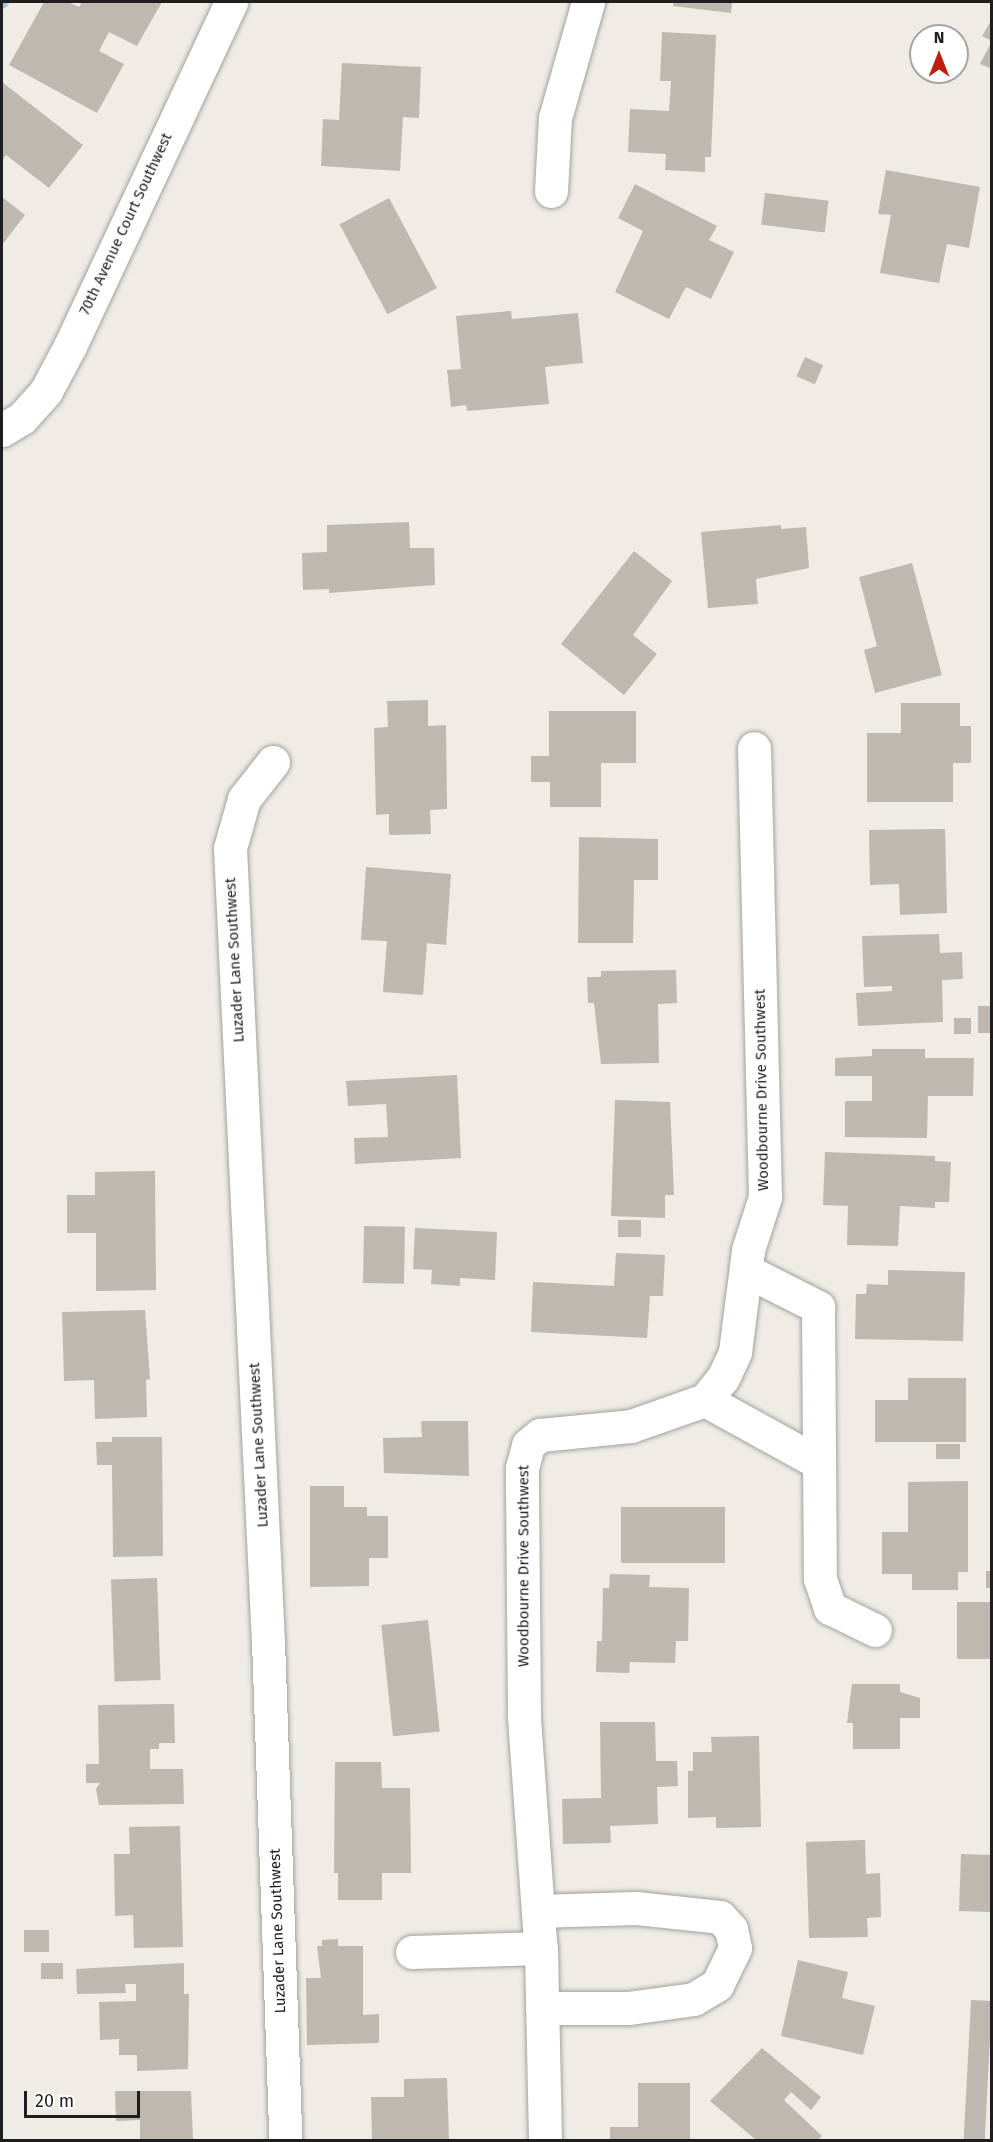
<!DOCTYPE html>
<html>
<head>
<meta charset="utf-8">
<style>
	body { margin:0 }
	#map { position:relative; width:993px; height:2142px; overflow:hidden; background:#eeece4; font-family:"Fira Sans",sans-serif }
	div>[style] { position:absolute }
	.stream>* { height:12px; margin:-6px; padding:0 6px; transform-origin:6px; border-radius:6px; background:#a7c9d9 }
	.building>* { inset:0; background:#beb8b1; transform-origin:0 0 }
	.roads { filter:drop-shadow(0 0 2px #a2a2a2) drop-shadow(0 0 2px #a2a2a2) }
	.minor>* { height:33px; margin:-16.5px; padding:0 16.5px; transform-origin:16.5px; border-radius:16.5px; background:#fff }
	span { translate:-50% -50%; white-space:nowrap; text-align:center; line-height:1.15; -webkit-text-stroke:5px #fff; paint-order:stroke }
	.street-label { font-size:15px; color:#1e1e1e }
	.frame { position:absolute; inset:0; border:3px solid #1e1e1e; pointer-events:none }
	.north { position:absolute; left:909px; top:24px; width:60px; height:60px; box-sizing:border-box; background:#fff; border:2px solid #a5a5a5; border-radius:50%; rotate:0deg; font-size:16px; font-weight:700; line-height:24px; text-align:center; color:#1e1e1e }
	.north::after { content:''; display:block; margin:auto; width:21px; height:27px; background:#bf1f0c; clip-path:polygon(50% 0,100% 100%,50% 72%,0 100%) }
	.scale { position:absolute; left:24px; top:2091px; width:116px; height:27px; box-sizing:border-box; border:3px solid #1e1e1e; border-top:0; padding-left:8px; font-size:18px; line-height:21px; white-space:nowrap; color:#1e1e1e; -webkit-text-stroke:4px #fff; paint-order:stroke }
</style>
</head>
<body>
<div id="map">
	<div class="stream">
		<div style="left:2px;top:3px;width:1px;rotate:-45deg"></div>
	</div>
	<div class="building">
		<div style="clip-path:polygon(44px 2px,68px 2px,79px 7px,82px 2px,162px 2px,137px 46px,109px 32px,99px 51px,124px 64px,97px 113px,9px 65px)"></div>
		<div style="clip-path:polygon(674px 2px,732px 2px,731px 13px,673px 6px)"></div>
		<div style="clip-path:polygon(992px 19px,992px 41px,982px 36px)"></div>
		<div style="clip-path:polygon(662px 32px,716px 35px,711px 157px,705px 157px,705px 172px,665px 170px,666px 154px,628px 152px,630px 109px,669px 111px,671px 81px,660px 81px)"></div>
		<div style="clip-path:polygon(992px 41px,992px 69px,980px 64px)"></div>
		<div style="clip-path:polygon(342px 63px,421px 67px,419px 118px,403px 117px,400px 171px,321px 166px,323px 119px,339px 120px)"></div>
		<div style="clip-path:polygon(2px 82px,83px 145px,49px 188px,6px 155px,2px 161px)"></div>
		<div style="clip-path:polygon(886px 170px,980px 187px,969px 248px,947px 244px,939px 283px,880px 273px,891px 215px,878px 214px)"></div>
		<div style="clip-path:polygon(635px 184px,717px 226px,709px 240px,734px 252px,711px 299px,686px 287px,669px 319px,615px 292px,643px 231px,618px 218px)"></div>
		<div style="left:765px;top:193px;width:64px;height:32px;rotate:7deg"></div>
		<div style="clip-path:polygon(2px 197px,25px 215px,2px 245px)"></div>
		<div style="left:389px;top:198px;width:102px;height:56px;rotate:62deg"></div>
		<div style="clip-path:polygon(511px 311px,512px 319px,578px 313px,583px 363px,545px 367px,549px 404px,467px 411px,466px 405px,451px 407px,447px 370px,461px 369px,456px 316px)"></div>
		<div style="left:805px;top:357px;width:20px;height:21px;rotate:24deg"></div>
		<div style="clip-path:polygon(409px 522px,410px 548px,434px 548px,435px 585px,329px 593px,329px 589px,303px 590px,302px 553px,327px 552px,327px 525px)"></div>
		<div style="clip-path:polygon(781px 525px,781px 529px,806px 527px,809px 568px,756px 579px,758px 604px,708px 608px,701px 532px)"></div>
		<div style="clip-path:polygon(634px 551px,672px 581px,633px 635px,657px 654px,624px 695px,561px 644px)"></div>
		<div style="clip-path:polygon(912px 563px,942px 675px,875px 693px,864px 650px,877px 646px,859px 577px)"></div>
		<div style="clip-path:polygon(428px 700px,428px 726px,446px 725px,447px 809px,430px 810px,431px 834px,389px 835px,389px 814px,376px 815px,374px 728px,388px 727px,387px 701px)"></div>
		<div style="clip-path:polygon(901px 703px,960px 703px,960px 726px,971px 726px,971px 763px,953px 763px,953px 802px,867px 802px,867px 733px,901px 733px)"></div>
		<div style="clip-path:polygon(549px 711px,636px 711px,636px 763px,601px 763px,601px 807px,550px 807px,550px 782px,531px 782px,531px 756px,549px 756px)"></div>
		<div style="clip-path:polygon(945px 829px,947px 913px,900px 915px,899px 884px,870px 885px,869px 830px)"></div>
		<div style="clip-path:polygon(579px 837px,658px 839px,658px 880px,634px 880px,633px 943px,578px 943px)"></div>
		<div style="clip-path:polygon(366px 867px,451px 874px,446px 945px,427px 943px,423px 995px,383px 992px,387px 941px,361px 940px)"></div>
		<div style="clip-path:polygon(939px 934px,940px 953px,962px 952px,963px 979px,942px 980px,943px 1022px,858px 1026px,856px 993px,892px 991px,892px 986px,864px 987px,862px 936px)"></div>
		<div style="clip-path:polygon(676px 970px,677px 1003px,658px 1004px,659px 1063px,601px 1064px,594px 1003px,588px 1003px,587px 977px,601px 977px,601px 971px)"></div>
		<div style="left:978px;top:1006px;width:14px;height:27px"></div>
		<div style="left:954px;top:1018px;width:17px;height:16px"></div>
		<div style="clip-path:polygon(872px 1049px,925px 1049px,925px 1058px,974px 1058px,973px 1096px,928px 1096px,927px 1138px,845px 1137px,845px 1101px,872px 1101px,872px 1076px,835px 1076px,835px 1058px,872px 1056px)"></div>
		<div style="clip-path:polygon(457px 1075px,461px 1158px,355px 1164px,354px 1138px,388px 1137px,386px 1104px,348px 1106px,346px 1081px)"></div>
		<div style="clip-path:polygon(615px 1100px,670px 1102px,674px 1195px,665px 1195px,665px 1218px,611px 1216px)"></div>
		<div style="clip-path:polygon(825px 1152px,935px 1156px,935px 1161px,951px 1162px,949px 1202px,935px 1202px,935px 1208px,900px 1206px,898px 1246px,847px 1245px,848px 1206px,823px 1205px)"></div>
		<div style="clip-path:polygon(155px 1171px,156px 1290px,96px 1291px,96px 1233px,67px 1233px,67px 1195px,95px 1195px,95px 1172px)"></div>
		<div style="left:618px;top:1220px;width:23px;height:17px"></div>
		<div style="left:364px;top:1226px;width:41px;height:57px;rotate:1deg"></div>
		<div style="clip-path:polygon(415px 1228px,497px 1232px,495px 1280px,460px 1278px,460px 1286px,431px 1284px,432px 1270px,413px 1269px)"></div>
		<div style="clip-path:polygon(616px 1253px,665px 1255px,663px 1296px,650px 1296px,647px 1338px,531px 1332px,533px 1282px,614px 1286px)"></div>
		<div style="clip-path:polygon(888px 1270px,965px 1272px,963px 1341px,855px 1339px,856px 1294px,866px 1294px,867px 1284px,888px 1285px)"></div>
		<div style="clip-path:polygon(145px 1310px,150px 1379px,146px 1380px,147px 1417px,95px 1419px,94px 1380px,64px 1381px,62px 1312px)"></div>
		<div style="clip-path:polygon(908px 1378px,966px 1378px,966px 1442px,875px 1442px,875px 1400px,908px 1400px)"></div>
		<div style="clip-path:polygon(421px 1421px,468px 1421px,469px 1476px,384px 1473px,383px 1438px,422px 1437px)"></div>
		<div style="clip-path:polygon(112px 1437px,162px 1437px,163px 1556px,113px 1557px,112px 1465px,97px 1465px,96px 1442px,112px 1442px)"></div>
		<div style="left:936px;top:1444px;width:24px;height:15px"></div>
		<div style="clip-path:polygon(968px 1481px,968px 1572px,958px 1572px,958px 1590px,912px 1590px,912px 1574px,882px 1574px,882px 1532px,908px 1532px,908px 1482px)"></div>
		<div style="clip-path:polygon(310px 1486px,344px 1486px,344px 1507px,367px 1507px,367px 1516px,388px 1516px,388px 1558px,369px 1558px,369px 1586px,310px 1587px)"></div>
		<div style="left:621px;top:1507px;width:104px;height:56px"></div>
		<div style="left:986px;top:1571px;width:6px;height:17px"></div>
		<div style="clip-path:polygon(610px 1574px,650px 1575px,649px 1587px,689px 1588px,688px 1641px,676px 1641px,675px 1663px,630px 1662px,629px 1673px,596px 1672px,597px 1641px,602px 1641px,603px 1588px,609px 1588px)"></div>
		<div style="left:157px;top:1578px;width:102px;height:46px;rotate:88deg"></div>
		<div style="left:957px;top:1602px;width:35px;height:57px"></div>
		<div style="left:428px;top:1620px;width:112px;height:47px;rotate:84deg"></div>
		<div style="clip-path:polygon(852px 1684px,900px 1684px,900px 1692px,920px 1698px,920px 1718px,900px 1718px,900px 1749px,853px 1749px,853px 1723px,847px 1723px)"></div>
		<div style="clip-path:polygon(174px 1704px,175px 1743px,159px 1743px,159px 1749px,150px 1749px,150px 1769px,183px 1769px,184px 1804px,99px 1805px,96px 1789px,100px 1783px,86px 1783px,86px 1764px,99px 1764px,98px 1705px)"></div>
		<div style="clip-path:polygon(600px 1722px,655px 1722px,656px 1761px,677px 1761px,678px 1786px,657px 1787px,658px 1824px,610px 1826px,611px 1843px,563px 1844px,562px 1799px,601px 1798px)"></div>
		<div style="clip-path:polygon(759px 1736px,761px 1827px,716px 1828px,716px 1817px,688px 1818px,688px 1771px,693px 1771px,693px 1752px,712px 1752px,711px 1737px)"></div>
		<div style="clip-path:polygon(335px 1762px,381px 1762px,382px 1788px,410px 1788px,411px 1873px,382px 1873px,382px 1900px,338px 1900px,338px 1873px,334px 1873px)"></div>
		<div style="clip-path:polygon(180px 1826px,183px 1947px,134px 1948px,133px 1915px,115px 1916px,114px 1854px,130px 1854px,129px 1827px)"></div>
		<div style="clip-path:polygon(865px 1840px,866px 1874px,880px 1873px,881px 1917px,867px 1918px,868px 1937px,809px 1938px,806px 1842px)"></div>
		<div style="left:961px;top:1854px;width:31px;height:57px;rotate:2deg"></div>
		<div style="left:24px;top:1930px;width:25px;height:22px"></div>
		<div style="clip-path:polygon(338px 1939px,338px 1946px,363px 1946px,363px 2015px,379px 2014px,379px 2043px,307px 2045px,306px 1978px,321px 1978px,317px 1946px,322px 1946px,322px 1940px)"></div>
		<div style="clip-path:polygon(798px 1960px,848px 1972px,842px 1998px,875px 2006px,863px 2055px,781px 2036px)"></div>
		<div style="left:41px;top:1963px;width:22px;height:16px"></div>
		<div style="clip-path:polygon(184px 1963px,184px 1994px,189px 1994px,188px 2069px,137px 2071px,137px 2055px,119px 2055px,119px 2039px,100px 2040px,99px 2002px,136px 2001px,136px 1984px,125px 1984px,126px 1993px,77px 1994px,76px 1969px)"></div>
		<div style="left:971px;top:2000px;width:21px;height:140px;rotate:3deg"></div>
		<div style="clip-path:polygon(762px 2048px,821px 2097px,811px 2110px,791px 2092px,784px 2100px,822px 2136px,818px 2140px,756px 2140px,710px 2101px)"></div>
		<div style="clip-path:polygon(447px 2078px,449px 2140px,372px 2140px,371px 2097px,404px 2097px,404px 2079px)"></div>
		<div style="clip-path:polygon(638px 2083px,690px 2083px,690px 2140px,610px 2140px,610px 2127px,638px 2127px)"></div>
		<div style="clip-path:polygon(115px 2091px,191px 2091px,193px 2140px,140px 2140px,140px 2120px,116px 2121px)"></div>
	</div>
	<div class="roads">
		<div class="minor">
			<div style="left:551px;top:191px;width:73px;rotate:-86.9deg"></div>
			<div style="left:555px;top:118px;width:121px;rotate:-74.1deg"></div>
			<div style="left:2px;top:430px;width:23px;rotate:-31deg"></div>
			<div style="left:22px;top:418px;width:36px;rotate:-48deg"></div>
			<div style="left:46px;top:391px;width:51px;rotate:-61.9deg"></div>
			<div style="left:70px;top:346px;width:380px;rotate:-64.9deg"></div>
			<div style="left:273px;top:762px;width:47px;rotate:128.1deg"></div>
			<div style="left:244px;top:799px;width:51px;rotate:105.9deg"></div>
			<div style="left:230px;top:848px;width:794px;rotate:87.26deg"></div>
			<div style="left:268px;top:1641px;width:499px;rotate:88deg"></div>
			<div style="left:747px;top:1271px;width:80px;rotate:26.9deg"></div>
			<div style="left:818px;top:1307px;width:272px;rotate:89.6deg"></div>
			<div style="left:820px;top:1579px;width:31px;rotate:71deg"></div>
			<div style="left:830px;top:1608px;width:50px;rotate:26.1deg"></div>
			<div style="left:705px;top:1400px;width:130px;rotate:28.9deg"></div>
			<div style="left:538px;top:1911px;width:98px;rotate:-1.8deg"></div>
			<div style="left:636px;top:1908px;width:84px;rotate:6.1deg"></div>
			<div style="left:720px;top:1917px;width:16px;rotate:47deg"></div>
			<div style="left:731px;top:1929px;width:19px;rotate:78deg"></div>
			<div style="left:735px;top:1948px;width:41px;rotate:115.9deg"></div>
			<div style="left:717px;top:1985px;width:27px;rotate:149deg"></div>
			<div style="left:694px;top:1999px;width:67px;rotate:172.2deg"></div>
			<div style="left:628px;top:2008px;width:86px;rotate:180deg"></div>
			<div style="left:412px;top:1952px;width:129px;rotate:-1.8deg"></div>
			<div style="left:545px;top:2140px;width:185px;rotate:-91.2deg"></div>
			<div style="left:541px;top:1955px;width:241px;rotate:-94.1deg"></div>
			<div style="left:524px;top:1715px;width:247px;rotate:-90.5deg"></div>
			<div style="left:522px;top:1468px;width:24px;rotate:-75deg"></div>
			<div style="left:528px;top:1445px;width:16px;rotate:-40deg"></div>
			<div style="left:540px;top:1435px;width:91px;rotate:-5.6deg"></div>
			<div style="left:631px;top:1426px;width:78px;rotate:-19.4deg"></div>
			<div style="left:705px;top:1400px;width:28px;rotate:-51deg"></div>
			<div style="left:723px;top:1378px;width:29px;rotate:-65deg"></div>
			<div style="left:735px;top:1352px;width:103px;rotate:-82.7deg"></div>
			<div style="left:748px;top:1250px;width:56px;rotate:-72.2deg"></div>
			<div style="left:765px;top:1197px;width:449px;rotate:-91.4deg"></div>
		</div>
	</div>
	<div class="street-label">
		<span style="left:126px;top:224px;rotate:-65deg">70th Avenue Court Southwest</span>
		<span style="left:235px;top:960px;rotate:-93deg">Luzader Lane Southwest</span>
		<span style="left:762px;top:1090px;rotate:-91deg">Woodbourne Drive Southwest</span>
		<span style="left:259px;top:1445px;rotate:-93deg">Luzader Lane Southwest</span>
		<span style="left:524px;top:1566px;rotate:-90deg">Woodbourne Drive Southwest</span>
		<span style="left:278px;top:1931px;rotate:-92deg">Luzader Lane Southwest</span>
	</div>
	<div class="frame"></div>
	<div class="north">N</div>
	<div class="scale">20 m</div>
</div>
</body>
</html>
